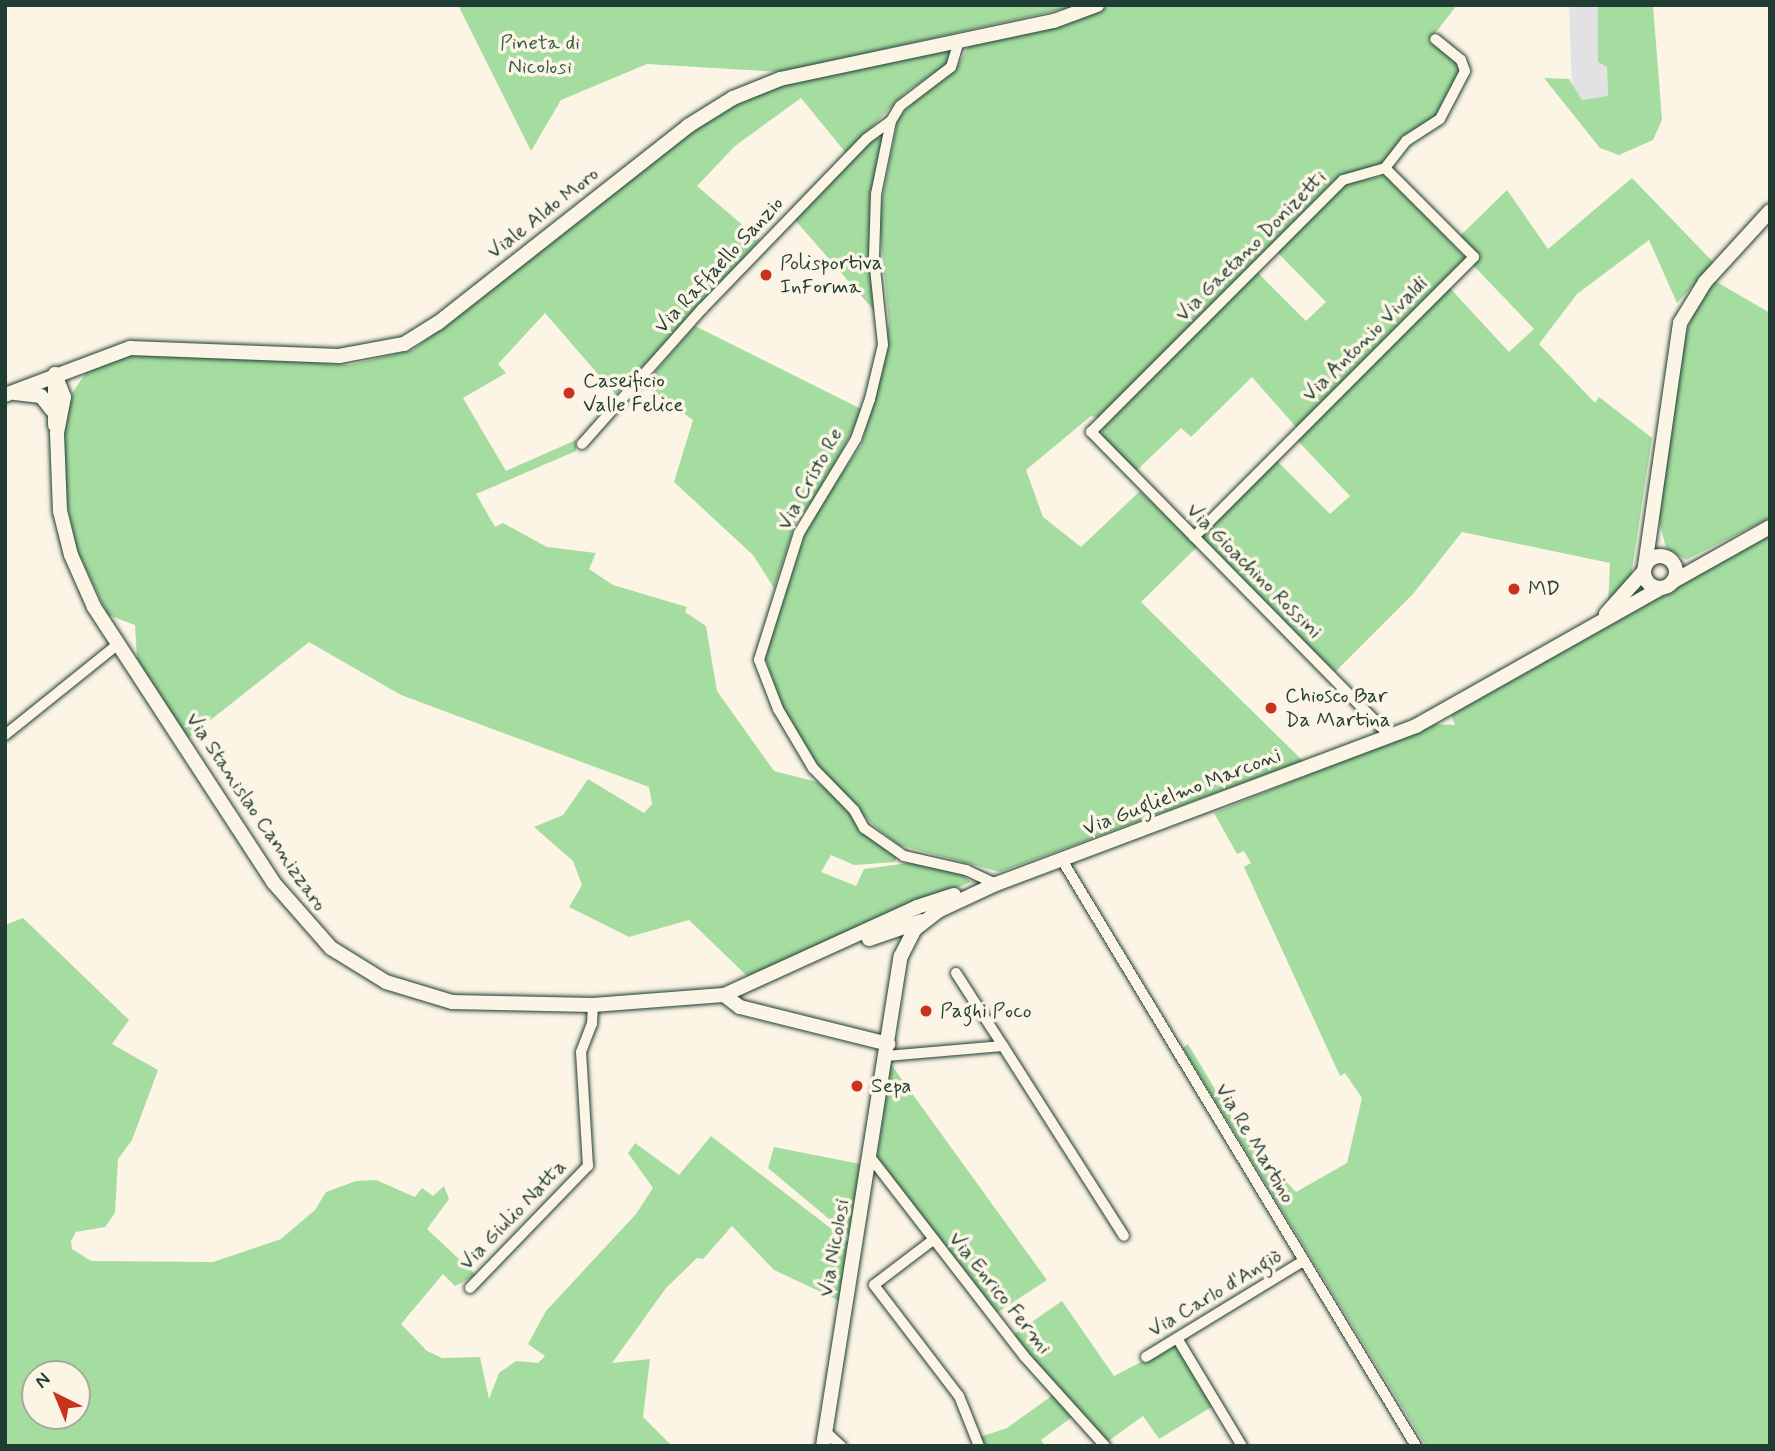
<!DOCTYPE html>
<html>
<head>
<meta charset="utf-8">
<style>
	body { margin:0 }
	#map { position:relative; width:1775px; height:1451px; overflow:hidden; background:#fcf5e5; font-family:Mynerve,sans-serif }
	div>[style] { position:absolute }
	.built>* { inset:0; background:#e2e2e4 }
	.green>* { inset:0; background:#a5dda1 }
	.roads { filter:drop-shadow(0 0 2px #1f3d34) drop-shadow(0 0 2px #1f3d34) }
	.street>* { height:10px; margin:-5px; padding:0 5px; transform-origin:5px; border-radius:5px; background:#fcf5e5 }
	.secondary>* { height:14px; margin:-7px; padding:0 7px; transform-origin:7px; border-radius:7px; background:#fcf5e5 }
	.secondary>.ring { margin:-7px; padding:0; box-sizing:content-box; background:none; border:14px solid #fcf5e5; border-radius:50% }
	.dots>* { width:19px; height:19px; translate:-50% -50%; box-sizing:border-box; border:4px solid #fcf5e5; border-radius:50% }
	span { translate:-50% -50%; white-space:nowrap; text-align:center; line-height:1.15; -webkit-text-stroke:7px #fcf5e5; paint-order:stroke }
	.park-label { font-size:21px; color:#3a5d4a }
	.street-label { font-size:21px; color:#1f3d34 }
	.poi-label { font-size:21px; color:#1f3d34 }
	.left { translate:0 -50%; text-align:left }
	.frame { position:absolute; inset:0; border:7px solid #1f3d34; pointer-events:none }
	.north { position:absolute; left:21px; top:1360px; width:70px; height:70px; box-sizing:border-box; background:#fcf5e5; border:2px solid #a4ab9e; border-radius:50%; rotate:317deg; font-size:19px; font-weight:700; line-height:28px; text-align:center; color:#1f3d34 }
	.north::after { content:''; display:block; margin:auto; width:24px; height:32px; background:#c8321e; clip-path:polygon(50% 0,100% 100%,50% 72%,0 100%) }
</style>
</head>
<body>
<div id="map">
	<div class="built">
		<div style="clip-path:polygon(1569px 5px,1598px 5px,1598px 62px,1607px 67px,1608px 97px,1582px 100px,1572px 88px)"></div>
	</div>
	<div class="green">
		<div style="clip-path:polygon(458px 5px,1081px 5px,781px 72px,647px 64px,561px 100px,531px 151px)"></div>
		<div style="clip-path:polygon(1112px 5px,1457px 5px,1429px 41px,1457px 63px,1459px 72px,1437px 117px,1382px 166px,1338px 177px,1100px 418px,1091px 416px,1026px 470px,1043px 517px,1081px 547px,1140px 491px,1197px 547px,1141px 602px,1303px 761px,1000px 872px,899px 845px,871px 823px,816px 767px,783px 708px,765px 657px,810px 519px,861px 446px,877px 392px,889px 323px,879px 216px,898px 119px,923px 91px,958px 66px,969px 45px,1059px 26px)"></div>
		<div style="clip-path:polygon(1598px 5px,1653px 5px,1662px 120px,1653px 140px,1619px 155px,1600px 148px,1544px 78px,1569px 79px,1582px 100px,1608px 96px,1607px 67px,1598px 62px)"></div>
		<div style="clip-path:polygon(946px 50px,952px 54px,947px 64px,906px 92px,846px 153px,801px 98px,735px 146px,697px 186px,760px 240px,616px 395px,545px 313px,498px 364px,506px 373px,463px 398px,506px 471px,576px 440px,576px 451px,476px 494px,495px 527px,503px 523px,547px 547px,596px 553px,589px 569px,613px 585px,687px 607px,685px 612px,706px 626px,717px 691px,774px 771px,817px 782px,852px 811px,861px 832px,898px 855px,895px 862px,854px 865px,831px 855px,821px 872px,856px 886px,864px 869px,916px 862px,958px 871px,971px 882px,747px 976px,689px 920px,629px 937px,569px 907px,582px 885px,573px 861px,534px 827px,563px 815px,588px 779px,644px 813px,652px 804px,649px 787px,401px 695px,309px 642px,188px 738px,137px 659px,135px 625px,108px 615px,77px 550px,63px 483px,63px 434px,72px 393px,86px 373px,126px 355px,163px 351px,349px 365px,413px 350px,706px 120px,767px 89px)"></div>
		<div style="clip-path:polygon(873px 138px,884px 139px,874px 193px,878px 315px,795px 220px)"></div>
		<div style="clip-path:polygon(1389px 175px,1466px 259px,1297px 428px,1252px 377px,1191px 437px,1181px 428px,1136px 471px,1102px 438px,1103px 428px,1257px 272px,1306px 321px,1326px 302px,1277px 252px,1344px 184px)"></div>
		<div style="clip-path:polygon(1632px 178px,1714px 263px,1677px 303px,1649px 240px,1577px 294px,1539px 344px,1595px 403px,1599px 397px,1652px 438px,1631px 577px,1608px 606px,1610px 563px,1462px 532px,1413px 594px,1335px 672px,1199px 538px,1277px 461px,1330px 514px,1350px 496px,1297px 440px,1449px 287px,1509px 352px,1534px 329px,1472px 264px,1479px 257px,1460px 236px,1507px 190px,1548px 249px)"></div>
		<div style="clip-path:polygon(1715px 281px,1770px 313px,1770px 518px,1686px 560px,1666px 548px,1658px 516px,1683px 342px,1694px 312px)"></div>
		<div style="clip-path:polygon(695px 326px,863px 410px,822px 489px,796px 521px,774px 588px,753px 555px,674px 482px,693px 420px,644px 385px)"></div>
		<div style="clip-path:polygon(1770px 535px,1770px 1446px,1426px 1446px,1183px 1048px,1188px 1044px,1240px 1131px,1296px 1192px,1347px 1163px,1362px 1098px,1345px 1073px,1340px 1076px,1244px 867px,1251px 863px,1244px 851px,1237px 854px,1214px 813px,1434px 724px,1455px 725px,1451px 715px)"></div>
		<div style="clip-path:polygon(evenodd,23px 918px,129px 1020px,112px 1044px,158px 1070px,132px 1140px,118px 1159px,115px 1213px,105px 1227px,76px 1232px,71px 1241px,72px 1249px,91px 1261px,213px 1262px,281px 1239px,315px 1210px,326px 1192px,356px 1181px,376px 1180px,415px 1197px,422px 1188px,433px 1196px,444px 1186px,449px 1199px,427px 1229px,476px 1275px,455px 1286px,443px 1274px,401px 1324px,427px 1351px,442px 1358px,480px 1357px,489px 1399px,499px 1373px,516px 1361px,538px 1363px,545px 1356px,528px 1344px,546px 1311px,636px 1214px,653px 1188px,628px 1153px,635px 1143px,679px 1175px,711px 1136px,851px 1244px,842px 1302px,774px 1270px,732px 1226px,703px 1259px,697px 1258px,666px 1288px,612px 1363px,650px 1359px,643px 1417px,672px 1446px,5px 1446px,5px 925px,23px 918px,35px 1374px,77px 1374px,77px 1416px,35px 1416px,35px 1374px)"></div>
		<div style="clip-path:polygon(890px 1063px,1047px 1280px,995px 1314px,877px 1160px)"></div>
		<div style="clip-path:polygon(774px 1147px,865px 1165px,853px 1239px,768px 1168px)"></div>
		<div style="clip-path:polygon(1062px 1301px,1114px 1376px,1176px 1344px,1213px 1406px,1159px 1439px,1143px 1416px,1107px 1442px,1013px 1335px)"></div>
		<div style="clip-path:polygon(1053px 1395px,1072px 1417px,1041px 1440px,1045px 1446px,983px 1446px,980px 1437px,1007px 1428px)"></div>
	</div>
	<div class="roads">
		<div class="street">
			<div style="left:959px;top:41px;width:27px;rotate:107deg"></div>
			<div style="left:951px;top:67px;width:64px;rotate:142.6deg"></div>
			<div style="left:900px;top:106px;width:17px;rotate:121deg"></div>
			<div style="left:891px;top:121px;width:75px;rotate:101.6deg"></div>
			<div style="left:876px;top:194px;width:65px;rotate:91.8deg"></div>
			<div style="left:874px;top:259px;width:86px;rotate:84deg"></div>
			<div style="left:883px;top:345px;width:56px;rotate:103.5deg"></div>
			<div style="left:870px;top:399px;width:42px;rotate:109.3deg"></div>
			<div style="left:856px;top:439px;width:110px;rotate:121.2deg"></div>
			<div style="left:799px;top:533px;width:133px;rotate:107.5deg"></div>
			<div style="left:759px;top:660px;width:53px;rotate:68.8deg"></div>
			<div style="left:778px;top:709px;width:69px;rotate:59.3deg"></div>
			<div style="left:813px;top:768px;width:59px;rotate:45.7deg"></div>
			<div style="left:854px;top:810px;width:21px;rotate:61deg"></div>
			<div style="left:864px;top:828px;width:49px;rotate:35deg"></div>
			<div style="left:904px;top:856px;width:64px;rotate:12.7deg"></div>
			<div style="left:966px;top:870px;width:33px;rotate:25deg"></div>
			<div style="left:582px;top:444px;width:181px;rotate:-48.4deg"></div>
			<div style="left:702px;top:309px;width:236px;rotate:-46deg"></div>
			<div style="left:866px;top:139px;width:31px;rotate:-36deg"></div>
			<div style="left:1194px;top:537px;width:396px;rotate:-45deg"></div>
			<div style="left:1474px;top:257px;width:126px;rotate:-135deg"></div>
			<div style="left:5px;top:735px;width:145px;rotate:-38.8deg"></div>
			<div style="left:1391px;top:737px;width:428px;rotate:-134.5deg"></div>
			<div style="left:1091px;top:432px;width:356px;rotate:-45deg"></div>
			<div style="left:1343px;top:180px;width:44px;rotate:-15.9deg"></div>
			<div style="left:1385px;top:168px;width:34px;rotate:-52deg"></div>
			<div style="left:1406px;top:141px;width:40px;rotate:-32.9deg"></div>
			<div style="left:1440px;top:119px;width:54px;rotate:-62.5deg"></div>
			<div style="left:1465px;top:71px;width:12px;rotate:-110deg"></div>
			<div style="left:1461px;top:60px;width:33px;rotate:-141deg"></div>
			<div style="left:1062px;top:860px;width:685px;rotate:58.86deg"></div>
			<div style="left:956px;top:973px;width:87px;rotate:57.2deg"></div>
			<div style="left:886px;top:1056px;width:117px;rotate:-4.9deg"></div>
			<div style="left:1003px;top:1046px;width:225px;rotate:57.5deg"></div>
			<div style="left:871px;top:1158px;width:250px;rotate:52.3deg"></div>
			<div style="left:1024px;top:1356px;width:121px;rotate:48deg"></div>
			<div style="left:933px;top:1240px;width:74px;rotate:142.7deg"></div>
			<div style="left:874px;top:1285px;width:140px;rotate:52.6deg"></div>
			<div style="left:959px;top:1396px;width:54px;rotate:68.2deg"></div>
			<div style="left:470px;top:1288px;width:170px;rotate:-46deg"></div>
			<div style="left:588px;top:1166px;width:114px;rotate:-93.5deg"></div>
			<div style="left:581px;top:1052px;width:30px;rotate:-69deg"></div>
			<div style="left:592px;top:1024px;width:19px;rotate:-87deg"></div>
			<div style="left:1177px;top:1338px;width:126px;rotate:59deg"></div>
			<div style="left:1146px;top:1357px;width:184px;rotate:-31.4deg"></div>
			<div style="left:825px;top:1431px;width:22px;rotate:43deg"></div>
		</div>
		<div class="secondary">
			<div style="left:55px;top:374px;width:25px;rotate:69deg"></div>
			<div style="left:64px;top:397px;width:37px;rotate:101deg"></div>
			<div style="left:57px;top:433px;width:78px;rotate:87.8deg"></div>
			<div style="left:60px;top:511px;width:45px;rotate:76deg"></div>
			<div style="left:71px;top:555px;width:57px;rotate:66.1deg"></div>
			<div style="left:94px;top:607px;width:328px;rotate:56.9deg"></div>
			<div style="left:273px;top:882px;width:88px;rotate:48.7deg"></div>
			<div style="left:331px;top:948px;width:65px;rotate:31.7deg"></div>
			<div style="left:386px;top:982px;width:69px;rotate:16.9deg"></div>
			<div style="left:452px;top:1002px;width:141px;rotate:1.2deg"></div>
			<div style="left:593px;top:1005px;width:131px;rotate:-4.4deg"></div>
			<div style="left:724px;top:995px;width:20px;rotate:37deg"></div>
			<div style="left:740px;top:1007px;width:153px;rotate:14deg"></div>
			<div style="left:55px;top:374px;width:51px;rotate:90deg"></div>
			<div style="left:15px;top:393px;width:26px;rotate:7deg"></div>
			<div style="left:41px;top:396px;width:18px;rotate:52deg"></div>
			<div style="left:5px;top:395px;width:134px;rotate:-20.6deg"></div>
			<div style="left:130px;top:348px;width:209px;rotate:2.2deg"></div>
			<div style="left:339px;top:356px;width:66px;rotate:-10.5deg"></div>
			<div style="left:404px;top:344px;width:40px;rotate:-32deg"></div>
			<div style="left:438px;top:323px;width:318px;rotate:-38.2deg"></div>
			<div style="left:688px;top:126px;width:53px;rotate:-31.9deg"></div>
			<div style="left:733px;top:98px;width:51px;rotate:-22deg"></div>
			<div style="left:780px;top:79px;width:280px;rotate:-12deg"></div>
			<div style="left:1054px;top:21px;width:46px;rotate:-20.4deg"></div>
			<div class="ring" style="left:1644px;top:556px;width:18px;height:18px"></div>
			<div style="left:1645px;top:566px;width:246px;rotate:-81.8deg"></div>
			<div style="left:1680px;top:323px;width:48px;rotate:-58.6deg"></div>
			<div style="left:1705px;top:282px;width:96px;rotate:-47.5deg"></div>
			<div style="left:1672px;top:582px;width:112px;rotate:-29.3deg"></div>
			<div style="left:1606px;top:614px;width:57px;rotate:-48.5deg"></div>
			<div style="left:869px;top:939px;width:56px;rotate:-18.8deg"></div>
			<div style="left:724px;top:995px;width:212px;rotate:-24.5deg"></div>
			<div style="left:917px;top:907px;width:39px;rotate:-18deg"></div>
			<div style="left:823px;top:1446px;width:496px;rotate:-81deg"></div>
			<div style="left:901px;top:956px;width:30px;rotate:-63deg"></div>
			<div style="left:915px;top:929px;width:29px;rotate:-38deg"></div>
			<div style="left:938px;top:911px;width:64px;rotate:-25deg"></div>
			<div style="left:996px;top:884px;width:449px;rotate:-20.6deg"></div>
			<div style="left:1416px;top:726px;width:281px;rotate:-29.4deg"></div>
		</div>
	</div>
	<div class="dots">
		<div style="left:766px;top:275px;background:#c8321e"></div>
		<div style="left:569px;top:393px;background:#c8321e"></div>
		<div style="left:1514px;top:589px;background:#c8321e"></div>
		<div style="left:1271px;top:708px;background:#c8321e"></div>
		<div style="left:926px;top:1011px;background:#c8321e"></div>
		<div style="left:857px;top:1086px;background:#c8321e"></div>
	</div>
	<div class="park-label">
		<span style="left:540px;top:55px">Pineta di<br>Nicolosi</span>
	</div>
	<div class="street-label">
		<span style="left:543px;top:213px;rotate:-38deg">Viale Aldo Moro</span>
		<span style="left:1251px;top:246px;rotate:-45deg">Via Gaetano Donizetti</span>
		<span style="left:719px;top:265px;rotate:-47deg">Via Raffaello Sanzio</span>
		<span style="left:1365px;top:339px;rotate:-45deg">Via Antonio Vivaldi</span>
		<span style="left:810px;top:479px;rotate:-61deg">Via Cristo Re</span>
		<span style="left:1254px;top:571px;rotate:45deg">Via Gioachino Rossini</span>
		<span style="left:1182px;top:792px;rotate:-21deg">Via Guglielmo Marconi</span>
		<span style="left:256px;top:812px;rotate:56deg">Via Stanislao Cannizzaro</span>
		<span style="left:1255px;top:1143px;rotate:59deg">Via Re Martino</span>
		<span style="left:513px;top:1215px;rotate:-46deg">Via Giulio Natta</span>
		<span style="left:834px;top:1248px;rotate:-80deg">Via Nicolosi</span>
		<span style="left:1000px;top:1293px;rotate:51deg">Via Enrico Fermi</span>
		<span style="left:1215px;top:1293px;rotate:-31deg">Via Carlo d'Angiò</span>
	</div>
	<div class="poi-label">
		<span class="left" style="left:780px;top:275px">Polisportiva<br>InForma</span>
		<span class="left" style="left:583px;top:393px">Caseificio<br>Valle Felice</span>
		<span class="left" style="left:1528px;top:589px">MD</span>
		<span class="left" style="left:1285px;top:708px">Chiosco Bar<br>Da Martina</span>
		<span class="left" style="left:940px;top:1011px">Paghi Poco</span>
		<span class="left" style="left:871px;top:1086px">Sepa</span>
	</div>
	<div class="frame"></div>
	<div class="north">N</div>
</div>
</body>
</html>
